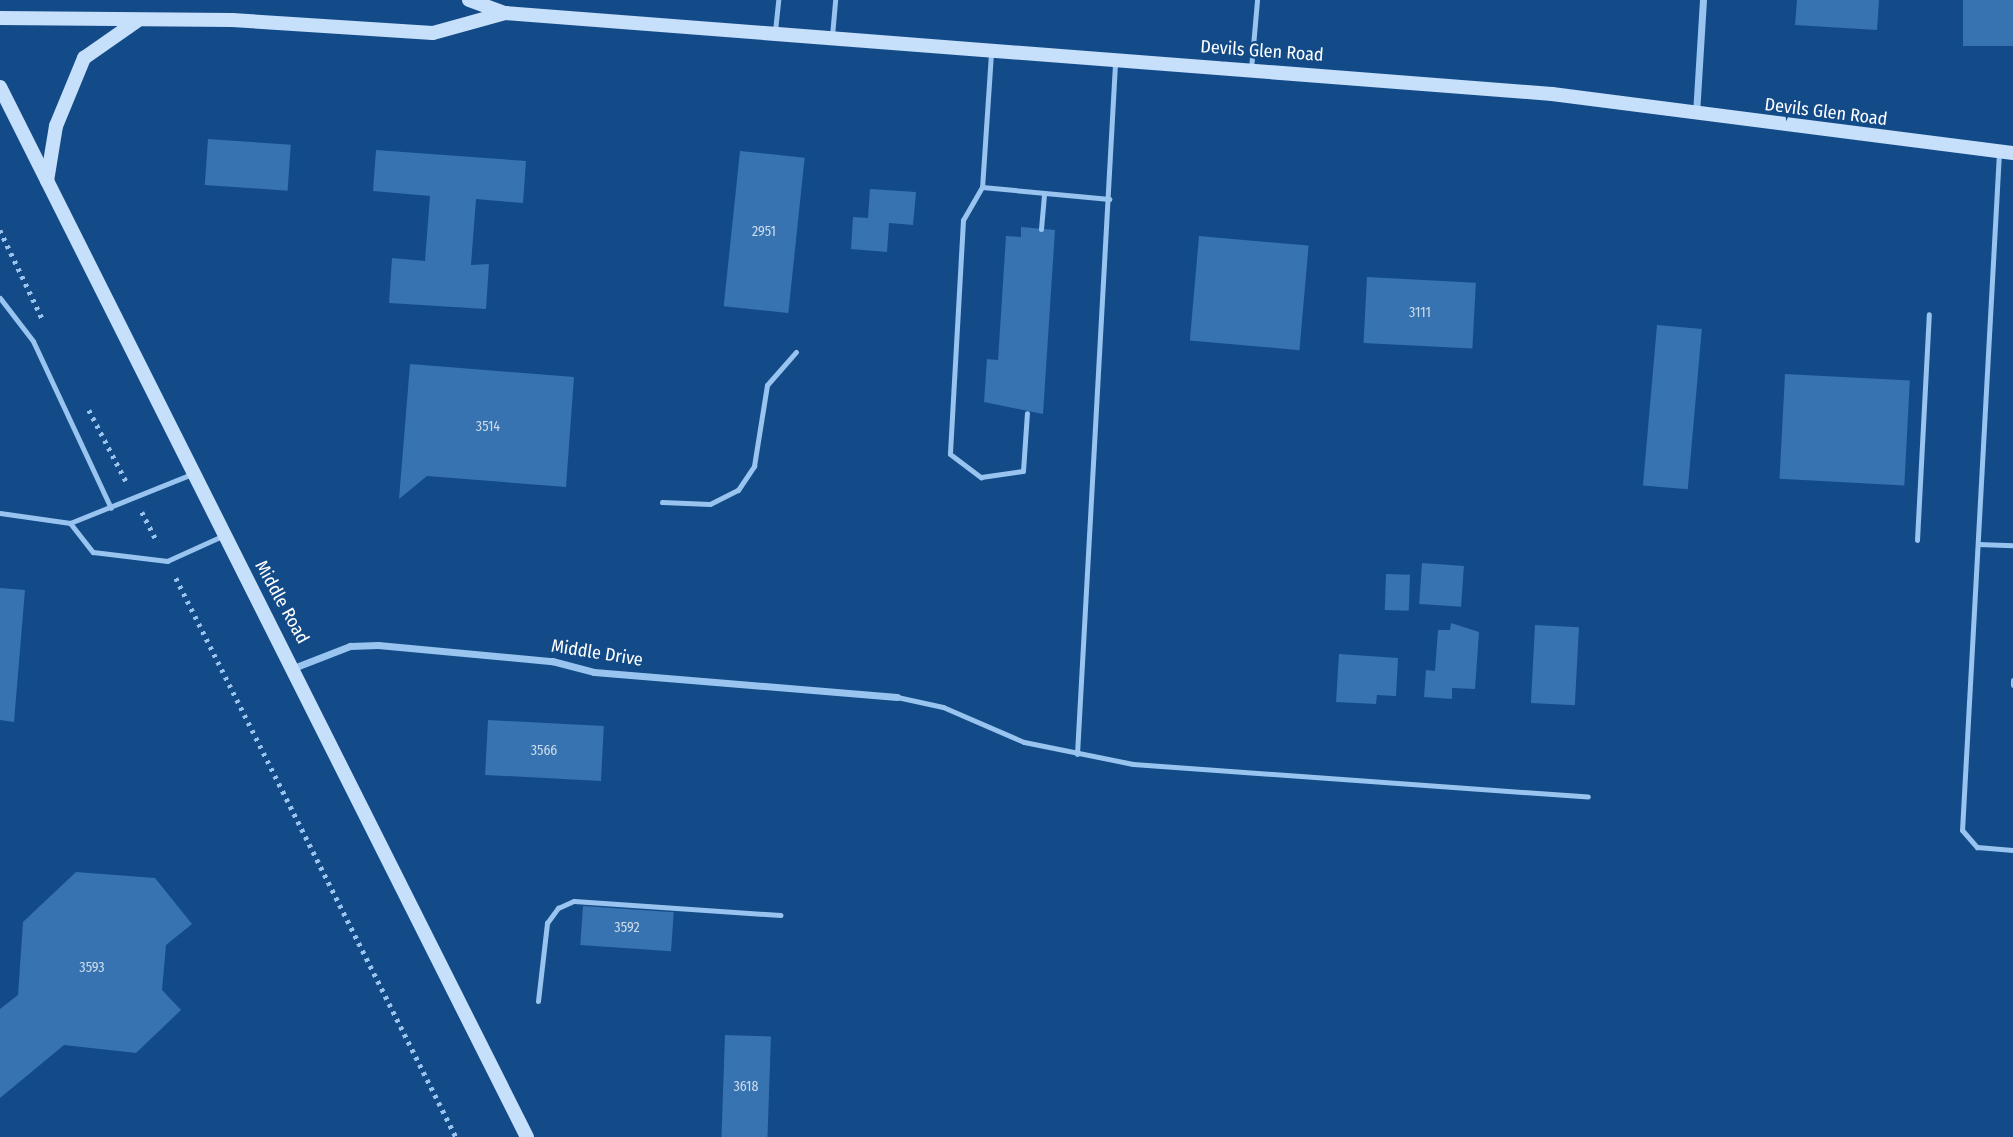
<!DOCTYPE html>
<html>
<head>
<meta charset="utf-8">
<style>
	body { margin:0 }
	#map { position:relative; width:2013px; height:1137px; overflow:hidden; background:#134b88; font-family:"Fira Sans Condensed",sans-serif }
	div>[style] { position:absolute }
	.building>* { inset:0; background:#3773b0; transform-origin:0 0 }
	.path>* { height:4.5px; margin-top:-2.25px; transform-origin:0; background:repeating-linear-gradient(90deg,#98c4ef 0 3.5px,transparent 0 8.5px) }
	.lane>* { height:5px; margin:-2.5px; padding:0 2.5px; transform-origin:2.5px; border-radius:2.5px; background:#98c4ef }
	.street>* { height:7px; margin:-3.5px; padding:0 3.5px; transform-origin:3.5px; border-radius:3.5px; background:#98c4ef }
	.secondary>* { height:14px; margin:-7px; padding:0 7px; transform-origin:7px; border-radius:7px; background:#c6dffb }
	span { translate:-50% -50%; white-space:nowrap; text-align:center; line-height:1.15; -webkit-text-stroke:5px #134b88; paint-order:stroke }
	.number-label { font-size:14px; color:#cddceb }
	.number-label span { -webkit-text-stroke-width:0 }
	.street-label { font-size:18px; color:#fff }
</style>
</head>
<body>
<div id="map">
	<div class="building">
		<div style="clip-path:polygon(1797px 0,1879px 0,1877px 30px,1795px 25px)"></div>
		<div style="left:1963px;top:0;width:50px;height:46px"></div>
		<div style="left:208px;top:139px;width:83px;height:46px;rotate:4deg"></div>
		<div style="clip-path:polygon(376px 150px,526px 161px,523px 203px,476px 199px,471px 265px,489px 264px,486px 309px,389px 303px,392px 258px,425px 261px,430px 196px,373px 191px)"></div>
		<div style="left:740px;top:151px;width:65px;height:156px;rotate:6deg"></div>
		<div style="clip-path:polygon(870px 189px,916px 192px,913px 225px,889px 223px,887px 252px,851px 249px,853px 217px,868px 218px)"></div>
		<div style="clip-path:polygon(1021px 227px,1055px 230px,1043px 414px,984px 402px,987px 359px,998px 360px,1006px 236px,1021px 237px)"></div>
		<div style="left:1199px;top:236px;width:110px;height:105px;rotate:5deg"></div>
		<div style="left:1367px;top:277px;width:109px;height:66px;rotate:3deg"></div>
		<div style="left:1657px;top:325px;width:45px;height:161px;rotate:5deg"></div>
		<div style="clip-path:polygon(410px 364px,574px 377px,566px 487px,427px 476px,399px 499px)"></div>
		<div style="left:1785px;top:374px;width:125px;height:105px;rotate:3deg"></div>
		<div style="left:1422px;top:563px;width:42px;height:41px;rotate:4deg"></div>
		<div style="left:1386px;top:574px;width:24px;height:36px;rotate:2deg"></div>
		<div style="clip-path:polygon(0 588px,25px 590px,14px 722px,0 720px)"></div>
		<div style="clip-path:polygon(1451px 623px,1479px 632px,1475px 689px,1452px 688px,1452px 699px,1424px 697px,1426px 670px,1435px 671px,1438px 630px,1450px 630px)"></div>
		<div style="left:1535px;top:625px;width:44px;height:78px;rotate:3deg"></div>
		<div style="clip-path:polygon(1339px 654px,1398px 658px,1396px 696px,1377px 695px,1376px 704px,1336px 702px)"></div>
		<div style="left:488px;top:720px;width:116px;height:55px;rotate:3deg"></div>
		<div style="clip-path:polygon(76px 872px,155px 878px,192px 924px,166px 945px,162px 990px,181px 1010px,136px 1053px,64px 1045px,0 1098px,0 1009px,18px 995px,23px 922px)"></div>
		<div style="left:583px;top:906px;width:91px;height:39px;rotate:4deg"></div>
		<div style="left:725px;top:1035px;width:46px;height:102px;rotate:2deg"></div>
	</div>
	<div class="path">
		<div style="left:0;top:230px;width:98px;rotate:64.5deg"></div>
		<div style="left:89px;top:410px;width:82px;rotate:62.5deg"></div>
		<div style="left:142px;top:512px;width:34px;rotate:63deg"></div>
		<div style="left:176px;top:578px;width:625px;rotate:63.39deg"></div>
	</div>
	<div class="lane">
		<div style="left:775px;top:31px;width:31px;rotate:-84deg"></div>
		<div style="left:832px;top:36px;width:36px;rotate:-85deg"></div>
		<div style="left:991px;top:53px;width:134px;rotate:93.8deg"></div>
		<div style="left:982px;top:187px;width:128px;rotate:5.4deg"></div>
		<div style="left:1251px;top:69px;width:69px;rotate:-85deg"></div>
		<div style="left:1999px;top:152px;width:679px;rotate:93.12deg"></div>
		<div style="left:1962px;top:830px;width:23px;rotate:49deg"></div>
		<div style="left:1977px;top:847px;width:36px;rotate:5deg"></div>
		<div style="left:982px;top:187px;width:38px;rotate:120deg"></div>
		<div style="left:963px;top:220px;width:234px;rotate:93.2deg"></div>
		<div style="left:950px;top:454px;width:39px;rotate:37deg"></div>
		<div style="left:981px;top:477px;width:42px;rotate:-8.1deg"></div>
		<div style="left:1023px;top:471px;width:58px;rotate:-86.1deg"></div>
		<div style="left:1041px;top:229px;width:36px;rotate:-85deg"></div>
		<div style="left:0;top:298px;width:54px;rotate:52.5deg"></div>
		<div style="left:33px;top:341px;width:184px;rotate:65deg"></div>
		<div style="left:662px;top:502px;width:48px;rotate:2.4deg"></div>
		<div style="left:710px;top:504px;width:31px;rotate:-27deg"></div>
		<div style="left:738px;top:490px;width:29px;rotate:-56deg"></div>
		<div style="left:754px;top:466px;width:82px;rotate:-80.9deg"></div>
		<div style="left:767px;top:385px;width:44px;rotate:-48.7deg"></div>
		<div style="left:0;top:513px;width:71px;rotate:8.1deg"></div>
		<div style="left:70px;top:523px;width:131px;rotate:-21.9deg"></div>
		<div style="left:70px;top:523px;width:37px;rotate:52deg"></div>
		<div style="left:93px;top:552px;width:75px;rotate:6.9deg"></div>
		<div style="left:167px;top:561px;width:60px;rotate:-24.4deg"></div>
		<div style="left:1917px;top:540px;width:226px;rotate:-87deg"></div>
		<div style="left:1978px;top:544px;width:35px;rotate:2deg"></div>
		<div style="left:2013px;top:685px;width:5px;rotate:-90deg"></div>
		<div style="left:897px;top:697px;width:47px;rotate:12.3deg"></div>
		<div style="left:943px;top:707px;width:88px;rotate:23.4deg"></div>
		<div style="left:1024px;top:742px;width:111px;rotate:11.4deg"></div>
		<div style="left:1133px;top:764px;width:456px;rotate:4.1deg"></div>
		<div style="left:1077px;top:754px;width:692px;rotate:-86.85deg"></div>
		<div style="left:538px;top:1001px;width:79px;rotate:-83.4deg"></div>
		<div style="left:547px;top:923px;width:19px;rotate:-54deg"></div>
		<div style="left:558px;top:908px;width:17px;rotate:-24deg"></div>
		<div style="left:574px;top:901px;width:207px;rotate:3.9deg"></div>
	</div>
	<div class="street">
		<div style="left:1696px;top:114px;width:114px;rotate:-86.5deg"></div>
		<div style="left:296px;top:667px;width:58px;rotate:-21.3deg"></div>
		<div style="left:350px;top:646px;width:28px;rotate:-2deg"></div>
		<div style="left:378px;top:645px;width:175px;rotate:5.3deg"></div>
		<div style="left:552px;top:661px;width:43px;rotate:14.7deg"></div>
		<div style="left:594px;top:672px;width:304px;rotate:4.7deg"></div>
	</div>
	<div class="secondary">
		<div style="left:469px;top:0;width:38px;rotate:20deg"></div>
		<div style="left:505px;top:13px;width:1050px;rotate:4.42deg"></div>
		<div style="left:1552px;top:94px;width:465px;rotate:7.3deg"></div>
		<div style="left:0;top:18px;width:232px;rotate:0.5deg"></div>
		<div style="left:232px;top:20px;width:201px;rotate:3.7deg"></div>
		<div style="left:433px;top:33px;width:75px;rotate:-15.5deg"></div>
		<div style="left:0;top:87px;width:1175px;rotate:63.35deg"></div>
		<div style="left:47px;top:181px;width:56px;rotate:-80.7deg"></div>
		<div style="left:56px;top:126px;width:74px;rotate:-67.6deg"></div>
		<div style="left:84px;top:58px;width:65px;rotate:-34.9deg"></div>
	</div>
	<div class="number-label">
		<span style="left:764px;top:232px">2951</span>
		<span style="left:1420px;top:313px">3111</span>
		<span style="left:488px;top:427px">3514</span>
		<span style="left:544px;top:751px">3566</span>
		<span style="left:627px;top:928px">3592</span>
		<span style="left:92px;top:968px">3593</span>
		<span style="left:746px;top:1087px">3618</span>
	</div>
	<div class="street-label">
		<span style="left:1262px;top:51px;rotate:4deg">Devils Glen Road</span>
		<span style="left:1826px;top:112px;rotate:7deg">Devils Glen Road</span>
		<span style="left:282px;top:602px;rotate:61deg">Middle Road</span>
		<span style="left:597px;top:653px;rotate:9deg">Middle Drive</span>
	</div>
</div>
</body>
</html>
